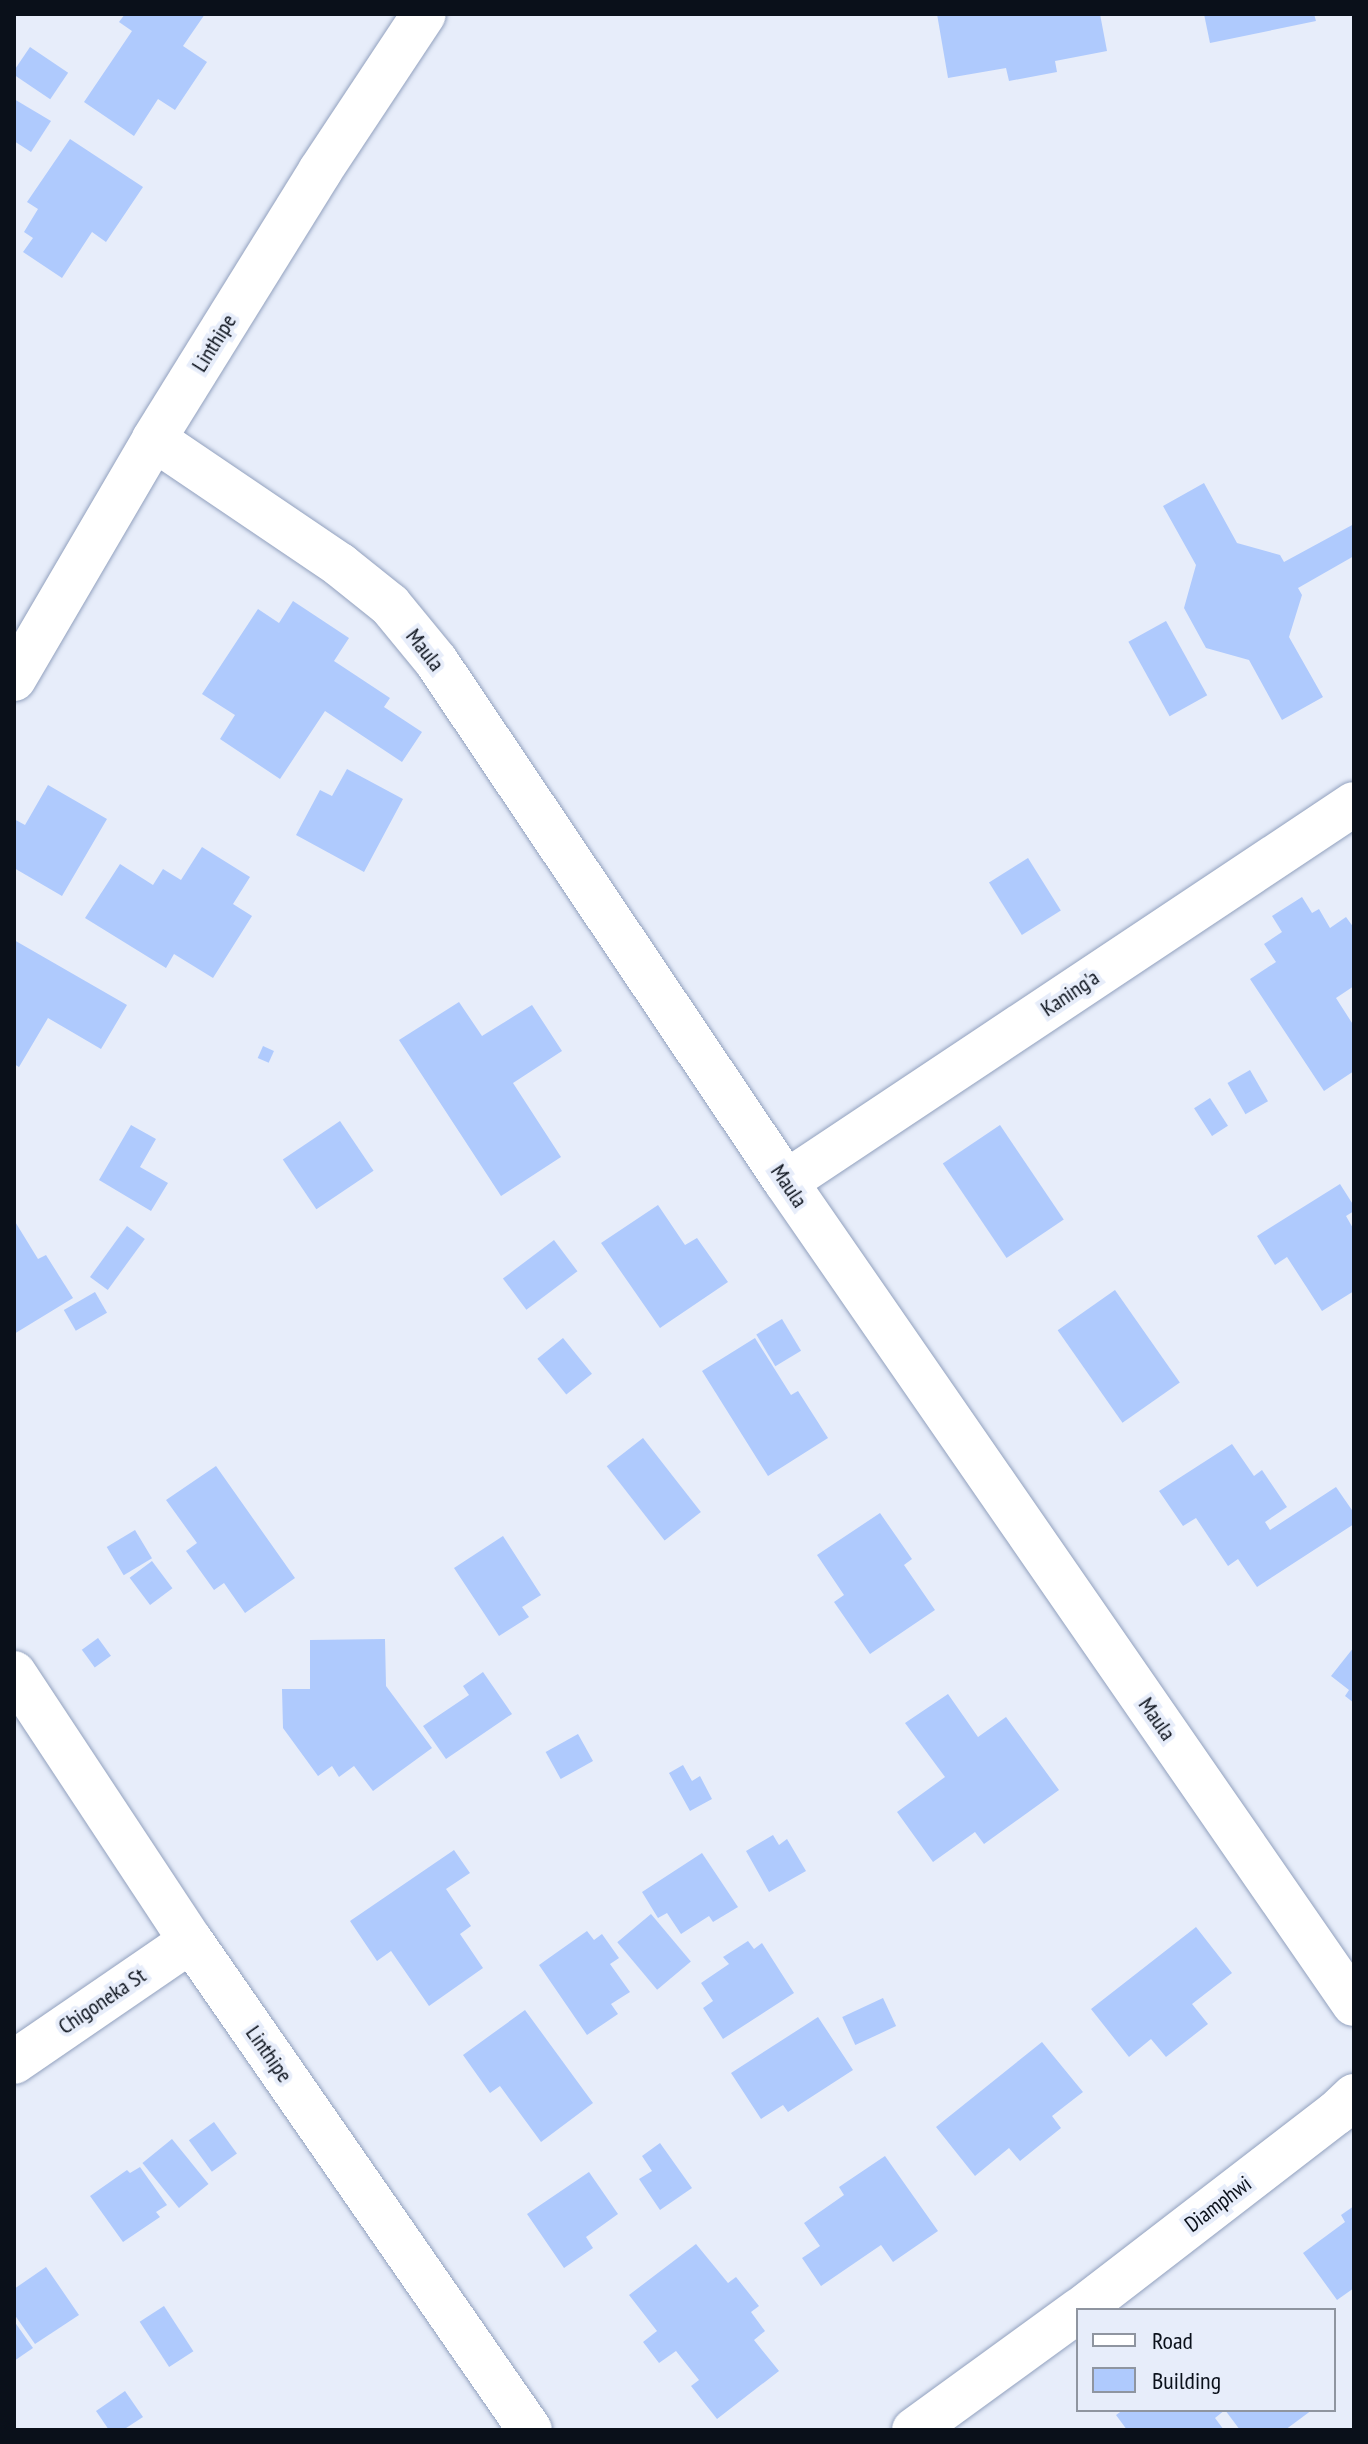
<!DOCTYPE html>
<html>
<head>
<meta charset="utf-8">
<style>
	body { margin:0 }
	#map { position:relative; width:1368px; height:2444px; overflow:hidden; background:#e7edfa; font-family:"PT Sans Narrow",sans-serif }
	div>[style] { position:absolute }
	.building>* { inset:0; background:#afcafd; transform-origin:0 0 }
	.roads { filter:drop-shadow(0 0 2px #92a1be) drop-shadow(0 0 2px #92a1be) }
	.street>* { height:44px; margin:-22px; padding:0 22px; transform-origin:22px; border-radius:22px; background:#fff }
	span { translate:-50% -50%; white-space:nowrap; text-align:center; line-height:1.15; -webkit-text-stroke:8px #e7edfa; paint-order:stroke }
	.street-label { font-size:22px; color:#0a101a }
	.frame { position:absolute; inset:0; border:16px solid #0a101a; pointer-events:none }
	.legend { position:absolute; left:1076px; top:2308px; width:260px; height:104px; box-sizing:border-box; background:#e7edfa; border:2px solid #8f95a0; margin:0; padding:10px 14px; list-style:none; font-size:24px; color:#0a101a }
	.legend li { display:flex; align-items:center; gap:16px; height:40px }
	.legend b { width:40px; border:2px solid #8f95a0 }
</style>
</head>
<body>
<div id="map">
	<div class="building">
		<div style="clip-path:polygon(125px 14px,205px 14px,183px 46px,207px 62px,175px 110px,158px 99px,134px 136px,84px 102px,132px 31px,119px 22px)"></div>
		<div style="clip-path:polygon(937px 14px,1100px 14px,1107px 51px,1055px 61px,1057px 72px,1009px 81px,1006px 68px,948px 78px)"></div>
		<div style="clip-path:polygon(1204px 14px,1314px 14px,1316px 21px,1210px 43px)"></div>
		<div style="left:30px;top:47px;width:46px;height:32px;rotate:34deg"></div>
		<div style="clip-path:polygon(14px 99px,51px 121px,31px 152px,14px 141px)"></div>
		<div style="clip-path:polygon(70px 139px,143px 187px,106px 242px,92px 232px,62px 278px,23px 252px,33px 238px,24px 232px,38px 209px,27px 202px)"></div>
		<div style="clip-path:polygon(1204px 483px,1237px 543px,1280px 555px,1284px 562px,1354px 524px,1354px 556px,1298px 588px,1302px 595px,1289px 637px,1323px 697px,1282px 720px,1249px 660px,1206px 648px,1184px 608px,1196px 565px,1163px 506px)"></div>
		<div style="clip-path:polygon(293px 601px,349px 638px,334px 661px,390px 698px,384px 707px,422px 732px,402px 762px,325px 711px,280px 779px,220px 739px,235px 715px,202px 694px,258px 609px,279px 623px)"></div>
		<div style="left:1166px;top:621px;width:85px;height:43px;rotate:61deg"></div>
		<div style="clip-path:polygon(347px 769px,403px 799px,364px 872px,296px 835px,320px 790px,332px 796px)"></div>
		<div style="clip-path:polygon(48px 785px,107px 819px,62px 896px,14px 868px,14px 819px,25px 825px)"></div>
		<div style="clip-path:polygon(202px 847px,250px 877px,233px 904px,252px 916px,213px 978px,174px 954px,166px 968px,85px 918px,120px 864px,153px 885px,163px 869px,181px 880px)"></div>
		<div style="left:1028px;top:858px;width:62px;height:46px;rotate:58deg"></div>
		<div style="clip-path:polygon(1302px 897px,1312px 913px,1319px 909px,1330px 928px,1346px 917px,1354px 928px,1354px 986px,1336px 998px,1354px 1026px,1354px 1071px,1324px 1091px,1250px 979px,1276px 962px,1264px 944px,1282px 932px,1272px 916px)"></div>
		<div style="clip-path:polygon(14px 940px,127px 1005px,101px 1049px,48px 1018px,19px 1067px,14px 1064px)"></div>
		<div style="clip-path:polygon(459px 1002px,482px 1036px,532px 1005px,562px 1051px,513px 1083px,561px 1157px,501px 1196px,399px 1040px)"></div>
		<div style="left:263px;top:1046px;width:12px;height:13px;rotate:24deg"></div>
		<div style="left:1250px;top:1070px;width:36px;height:26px;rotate:60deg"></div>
		<div style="left:1210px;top:1098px;width:33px;height:19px;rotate:57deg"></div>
		<div style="left:340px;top:1121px;width:60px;height:69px;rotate:56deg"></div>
		<div style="clip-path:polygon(131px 1125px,156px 1139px,140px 1167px,168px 1183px,151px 1211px,99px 1180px)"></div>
		<div style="left:1000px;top:1125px;width:114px;height:69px;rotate:56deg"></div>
		<div style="clip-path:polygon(1340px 1184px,1354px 1206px,1354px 1211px,1346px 1216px,1354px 1230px,1354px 1291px,1322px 1311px,1287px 1257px,1275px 1265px,1257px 1236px)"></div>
		<div style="clip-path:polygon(658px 1205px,685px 1245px,697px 1238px,728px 1282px,660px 1328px,601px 1243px)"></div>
		<div style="clip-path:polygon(14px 1220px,38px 1259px,46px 1255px,73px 1298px,14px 1334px)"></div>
		<div style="left:127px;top:1226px;width:22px;height:63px;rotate:36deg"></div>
		<div style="left:554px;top:1240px;width:39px;height:64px;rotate:53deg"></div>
		<div style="left:1115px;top:1290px;width:113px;height:70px;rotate:55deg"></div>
		<div style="left:95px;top:1292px;width:24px;height:36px;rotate:60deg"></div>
		<div style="left:782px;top:1319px;width:37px;height:30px;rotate:59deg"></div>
		<div style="left:563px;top:1338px;width:46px;height:33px;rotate:51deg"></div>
		<div style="clip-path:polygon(755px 1338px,791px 1395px,798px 1391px,828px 1438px,768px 1476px,702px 1371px)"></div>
		<div style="left:643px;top:1438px;width:94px;height:46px;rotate:52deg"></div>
		<div style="clip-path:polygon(1232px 1444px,1254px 1476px,1262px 1470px,1287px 1507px,1265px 1522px,1270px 1530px,1336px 1487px,1354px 1513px,1354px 1524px,1257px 1587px,1238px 1559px,1228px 1566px,1196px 1518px,1183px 1526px,1159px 1491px)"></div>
		<div style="clip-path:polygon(216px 1466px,295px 1578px,245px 1613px,224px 1583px,214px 1590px,186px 1551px,197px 1543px,166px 1500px)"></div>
		<div style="clip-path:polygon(880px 1513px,912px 1559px,904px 1565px,935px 1610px,870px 1654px,834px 1602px,844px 1595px,817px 1555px)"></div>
		<div style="left:135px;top:1530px;width:33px;height:33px;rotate:59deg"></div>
		<div style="clip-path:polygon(503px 1536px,541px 1595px,522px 1607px,529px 1617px,499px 1636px,454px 1568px)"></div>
		<div style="left:152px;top:1561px;width:34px;height:28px;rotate:53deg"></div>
		<div style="left:98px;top:1638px;width:22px;height:20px;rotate:54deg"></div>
		<div style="clip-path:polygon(385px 1639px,386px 1686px,432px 1748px,373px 1791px,354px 1766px,339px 1777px,332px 1766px,318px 1776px,283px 1728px,282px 1689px,310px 1689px,310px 1640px)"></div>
		<div style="clip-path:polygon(1354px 1647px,1354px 1703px,1345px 1696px,1349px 1690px,1331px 1676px)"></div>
		<div style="clip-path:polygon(483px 1672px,512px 1714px,446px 1759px,423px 1726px,469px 1695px,463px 1686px)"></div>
		<div style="clip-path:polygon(948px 1694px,978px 1737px,1006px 1717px,1059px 1790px,984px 1844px,975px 1832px,933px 1862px,897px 1812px,945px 1777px,905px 1723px)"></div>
		<div style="left:578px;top:1734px;width:31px;height:37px;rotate:61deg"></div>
		<div style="clip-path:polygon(683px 1765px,692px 1781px,700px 1776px,712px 1799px,690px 1811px,669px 1773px)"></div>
		<div style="clip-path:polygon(773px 1835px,779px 1845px,787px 1839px,806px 1871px,769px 1892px,746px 1851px)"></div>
		<div style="clip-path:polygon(454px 1850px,470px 1873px,446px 1889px,471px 1926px,460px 1934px,483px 1968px,429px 2006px,391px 1951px,377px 1961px,350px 1921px)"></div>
		<div style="clip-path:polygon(702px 1853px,738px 1907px,713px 1922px,709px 1916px,681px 1934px,667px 1913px,658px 1918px,642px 1892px)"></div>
		<div style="left:651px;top:1914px;width:62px;height:44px;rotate:50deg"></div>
		<div style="clip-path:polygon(1196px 1927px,1232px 1973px,1192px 2004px,1208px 2024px,1166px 2057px,1151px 2039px,1129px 2057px,1091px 2009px)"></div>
		<div style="clip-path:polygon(587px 1931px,594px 1940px,602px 1934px,619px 1958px,610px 1964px,630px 1992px,611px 2004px,618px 2014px,587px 2035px,539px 1965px)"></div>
		<div style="clip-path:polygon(748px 1941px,754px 1949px,762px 1943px,794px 1993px,723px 2039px,703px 2008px,713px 2001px,701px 1983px,729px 1964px,723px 1957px)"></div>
		<div style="left:883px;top:1998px;width:31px;height:45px;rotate:65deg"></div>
		<div style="clip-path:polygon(525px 2010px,593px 2103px,541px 2142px,500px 2086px,490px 2093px,463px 2055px)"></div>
		<div style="clip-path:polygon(818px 2017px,853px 2070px,788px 2112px,783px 2105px,761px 2119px,731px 2073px)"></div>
		<div style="clip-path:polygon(1042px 2042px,1083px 2092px,1052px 2116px,1061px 2128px,1020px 2161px,1009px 2148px,975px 2176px,936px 2127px)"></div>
		<div style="left:214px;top:2122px;width:39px;height:31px;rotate:54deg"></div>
		<div style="left:172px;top:2139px;width:58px;height:38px;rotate:51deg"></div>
		<div style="clip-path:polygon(660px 2143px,692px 2188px,660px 2210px,639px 2179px,652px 2171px,642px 2156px)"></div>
		<div style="clip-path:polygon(885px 2156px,938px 2231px,893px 2262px,881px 2245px,821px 2286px,802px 2258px,820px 2246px,804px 2223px,844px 2195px,839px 2187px)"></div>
		<div style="clip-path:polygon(140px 2167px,167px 2205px,156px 2212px,160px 2217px,123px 2242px,90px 2196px,127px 2170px,130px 2173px)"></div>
		<div style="clip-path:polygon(589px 2172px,618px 2214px,586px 2237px,593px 2248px,564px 2268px,527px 2214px)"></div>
		<div style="clip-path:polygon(1354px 2206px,1354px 2288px,1337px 2300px,1303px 2253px,1345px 2222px,1341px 2215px)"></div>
		<div style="clip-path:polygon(696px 2244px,728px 2283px,736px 2277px,759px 2306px,751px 2312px,765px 2331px,754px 2340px,779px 2371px,717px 2419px,691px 2386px,699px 2380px,676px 2351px,659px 2363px,643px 2342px,657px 2331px,629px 2295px)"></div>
		<div style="clip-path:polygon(46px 2267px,79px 2315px,35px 2344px,14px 2314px,14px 2289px)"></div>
		<div style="left:164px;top:2306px;width:54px;height:29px;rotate:57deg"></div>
		<div style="clip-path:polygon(14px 2321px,33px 2348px,14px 2361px)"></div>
		<div style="clip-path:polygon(125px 2391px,143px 2417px,123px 2430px,109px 2430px,96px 2411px)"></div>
		<div style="clip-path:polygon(1123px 2410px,1312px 2410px,1285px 2430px,1240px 2430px,1225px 2410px,1215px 2418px,1224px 2430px,1127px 2430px,1116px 2415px)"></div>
	</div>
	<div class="roads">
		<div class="street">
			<div style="left:154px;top:439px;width:225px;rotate:34.1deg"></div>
			<div style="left:340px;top:565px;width:64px;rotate:38.7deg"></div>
			<div style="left:390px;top:605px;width:72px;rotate:50.6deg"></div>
			<div style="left:436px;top:661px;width:628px;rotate:56.11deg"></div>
			<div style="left:786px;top:1182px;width:999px;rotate:55.36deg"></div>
			<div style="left:14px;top:679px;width:278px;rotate:-59.7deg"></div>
			<div style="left:154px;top:439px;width:315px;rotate:-58.2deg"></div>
			<div style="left:320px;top:171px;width:188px;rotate:-56.5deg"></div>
			<div style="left:786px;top:1182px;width:682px;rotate:-33.64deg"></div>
			<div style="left:14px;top:1673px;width:321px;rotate:56.6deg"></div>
			<div style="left:191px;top:1941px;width:595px;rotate:55.27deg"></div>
			<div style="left:14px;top:2062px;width:214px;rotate:-34.4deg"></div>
			<div style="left:1080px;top:2310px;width:323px;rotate:-37.6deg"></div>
			<div style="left:1336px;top:2113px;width:25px;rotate:-43deg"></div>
			<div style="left:914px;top:2430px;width:203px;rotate:-36deg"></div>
		</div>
	</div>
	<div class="street-label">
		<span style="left:214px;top:343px;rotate:-58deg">Linthipe</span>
		<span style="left:425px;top:650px;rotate:52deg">Maula</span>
		<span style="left:1070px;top:993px;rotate:-34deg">Kaning'a</span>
		<span style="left:789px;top:1186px;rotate:56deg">Maula</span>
		<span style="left:1157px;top:1719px;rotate:55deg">Maula</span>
		<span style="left:102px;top:2001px;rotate:-34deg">Chigoneka St</span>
		<span style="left:269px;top:2054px;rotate:55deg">Linthipe</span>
		<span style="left:1218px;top:2204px;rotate:-37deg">Diamphwi</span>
	</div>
	<div class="frame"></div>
	<ul class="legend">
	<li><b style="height:10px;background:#fff"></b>Road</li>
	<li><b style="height:22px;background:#afcafd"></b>Building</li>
	</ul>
</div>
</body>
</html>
